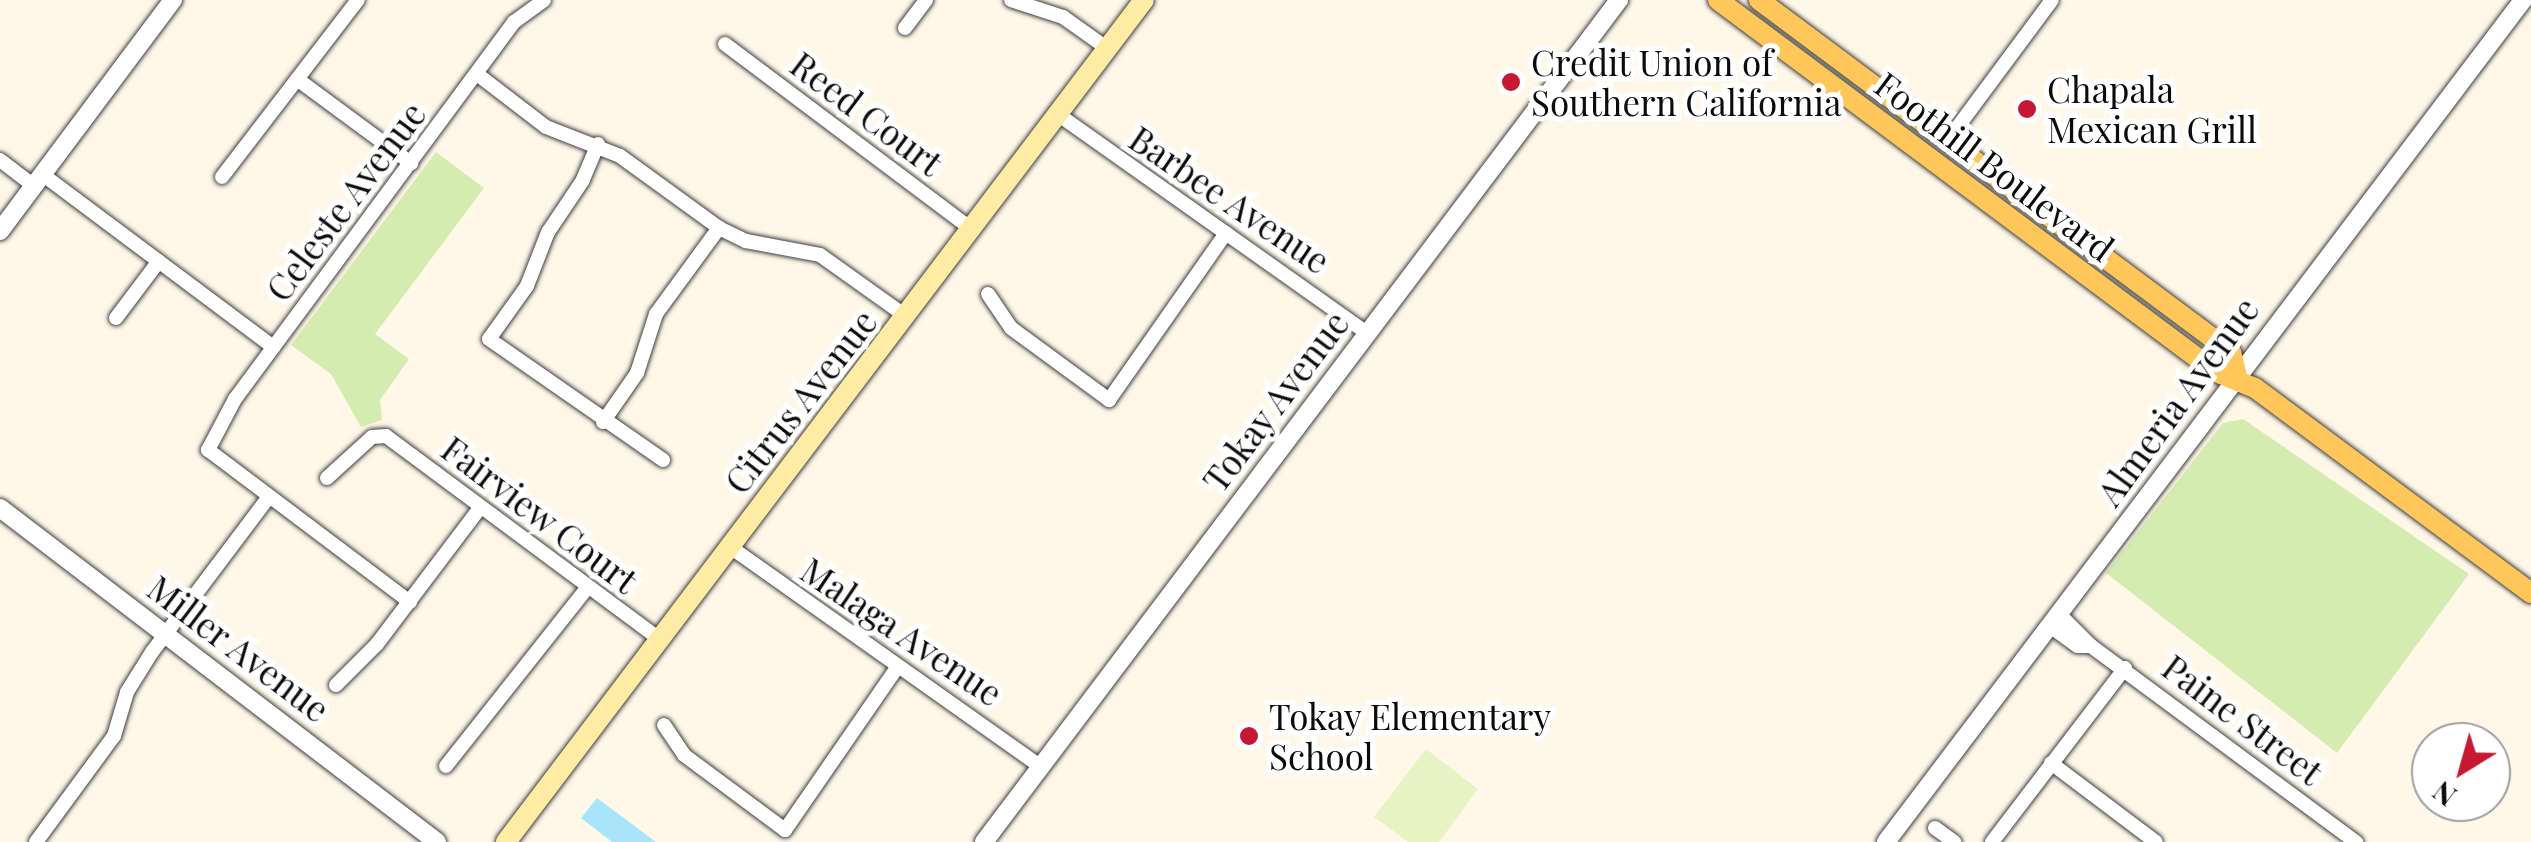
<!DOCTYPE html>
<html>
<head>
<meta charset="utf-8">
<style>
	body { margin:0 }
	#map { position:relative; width:2531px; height:842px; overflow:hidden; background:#fff8e9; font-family:"Playfair Display",serif }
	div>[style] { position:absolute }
	.green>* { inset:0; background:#d5ecb0 }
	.pitch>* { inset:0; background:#e7f3c2 }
	.water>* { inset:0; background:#a8e5fb }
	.roads { filter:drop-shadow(0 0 2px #3e3e3e) drop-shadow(0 0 2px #3e3e3e) }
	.minor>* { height:14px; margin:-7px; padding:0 7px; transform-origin:7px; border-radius:7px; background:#fff }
	.tertiary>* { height:18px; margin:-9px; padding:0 9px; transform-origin:9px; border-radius:9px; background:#fff }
	.secondary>* { height:20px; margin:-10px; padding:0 10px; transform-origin:10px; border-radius:10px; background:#ffeca4 }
	.primary>* { height:20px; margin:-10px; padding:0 10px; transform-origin:10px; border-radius:10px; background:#ffc659 }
	.dots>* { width:28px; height:28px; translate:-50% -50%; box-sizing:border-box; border:5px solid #fff; border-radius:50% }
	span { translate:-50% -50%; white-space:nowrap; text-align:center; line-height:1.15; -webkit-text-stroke:10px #fff; paint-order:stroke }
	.poi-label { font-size:35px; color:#0b0b0b }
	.left { translate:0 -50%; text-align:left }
	.street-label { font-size:35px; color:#0b0b0b }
	.north { position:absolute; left:2411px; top:722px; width:100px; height:100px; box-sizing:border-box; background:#fff; border:2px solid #9d9d9d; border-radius:50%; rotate:217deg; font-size:28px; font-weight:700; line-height:40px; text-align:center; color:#0b0b0b }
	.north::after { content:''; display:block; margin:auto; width:35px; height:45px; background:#c61832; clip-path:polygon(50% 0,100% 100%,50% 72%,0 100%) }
</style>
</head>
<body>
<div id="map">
	<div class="green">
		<div style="clip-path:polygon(436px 152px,484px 188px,375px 334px,409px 359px,380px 400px,382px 420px,361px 427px,331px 374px,291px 345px)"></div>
		<div style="clip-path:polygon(2243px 419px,2469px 574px,2337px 753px,2106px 573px,2223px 423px)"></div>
	</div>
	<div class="pitch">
		<div style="clip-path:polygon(1426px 749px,1478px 789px,1439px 842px,1408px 842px,1374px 817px)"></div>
	</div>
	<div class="water">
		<div style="clip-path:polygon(597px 798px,656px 842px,612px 842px,581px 818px)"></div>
	</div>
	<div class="roads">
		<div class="minor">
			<div style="left:1011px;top:0;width:55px;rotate:18.1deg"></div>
			<div style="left:1063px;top:17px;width:55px;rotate:35.4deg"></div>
			<div style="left:905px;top:28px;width:35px;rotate:-53deg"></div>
			<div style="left:725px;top:44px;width:310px;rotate:36.9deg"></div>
			<div style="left:477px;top:74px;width:87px;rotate:37.5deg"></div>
			<div style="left:546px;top:127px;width:79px;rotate:21.4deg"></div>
			<div style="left:620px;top:156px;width:122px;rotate:36deg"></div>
			<div style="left:719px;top:228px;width:30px;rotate:26deg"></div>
			<div style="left:746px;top:241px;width:75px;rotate:10.7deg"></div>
			<div style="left:820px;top:255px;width:107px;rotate:35.5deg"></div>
			<div style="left:297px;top:79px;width:142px;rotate:36.4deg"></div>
			<div style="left:1059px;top:115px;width:377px;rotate:35.3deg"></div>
			<div style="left:1948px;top:140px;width:174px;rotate:-53.4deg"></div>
			<div style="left:598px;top:144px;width:39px;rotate:113deg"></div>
			<div style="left:583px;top:180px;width:63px;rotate:123.9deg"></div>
			<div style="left:548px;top:232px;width:58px;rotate:111.3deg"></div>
			<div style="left:527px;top:286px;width:65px;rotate:125.6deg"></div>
			<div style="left:489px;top:339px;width:212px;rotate:34.8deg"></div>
			<div style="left:0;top:160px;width:43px;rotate:37.4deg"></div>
			<div style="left:42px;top:174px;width:289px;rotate:36.8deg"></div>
			<div style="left:222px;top:177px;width:223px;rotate:-52.5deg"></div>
			<div style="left:988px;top:294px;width:41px;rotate:55.9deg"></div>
			<div style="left:1011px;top:328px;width:122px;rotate:36.3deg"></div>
			<div style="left:1109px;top:400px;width:204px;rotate:-55deg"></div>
			<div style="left:116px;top:318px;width:71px;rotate:-53deg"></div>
			<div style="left:603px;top:422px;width:60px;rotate:-55.2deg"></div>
			<div style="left:637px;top:373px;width:62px;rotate:-72.1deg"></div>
			<div style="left:656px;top:314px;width:107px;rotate:-53.8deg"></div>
			<div style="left:327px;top:478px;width:61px;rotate:-42.3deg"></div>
			<div style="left:372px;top:437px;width:14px;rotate:-4deg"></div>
			<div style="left:386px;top:436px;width:339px;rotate:36.6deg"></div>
			<div style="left:729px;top:546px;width:382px;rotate:35.3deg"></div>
			<div style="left:410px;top:602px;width:253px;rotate:-143deg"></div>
			<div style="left:208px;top:450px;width:58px;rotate:-62.1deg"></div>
			<div style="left:235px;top:399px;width:469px;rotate:-53.5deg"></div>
			<div style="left:514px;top:22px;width:37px;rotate:-36deg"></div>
			<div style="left:2059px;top:614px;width:45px;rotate:45deg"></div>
			<div style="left:2091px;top:646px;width:330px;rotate:36.5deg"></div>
			<div style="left:2050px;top:626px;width:34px;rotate:36deg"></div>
			<div style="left:2078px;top:646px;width:13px"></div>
			<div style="left:336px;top:685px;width:58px;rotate:-45deg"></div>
			<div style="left:377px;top:644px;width:171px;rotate:-52.9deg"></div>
			<div style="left:664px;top:725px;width:36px;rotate:56deg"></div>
			<div style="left:684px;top:755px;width:126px;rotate:36.6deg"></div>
			<div style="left:785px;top:830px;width:199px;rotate:-55.4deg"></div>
			<div style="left:2051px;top:763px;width:131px;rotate:37deg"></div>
			<div style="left:446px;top:766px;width:228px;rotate:-51.6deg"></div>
			<div style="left:1935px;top:828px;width:24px;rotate:36deg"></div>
			<div style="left:36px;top:842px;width:132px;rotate:-53.7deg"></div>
			<div style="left:114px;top:736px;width:46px;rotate:-73.5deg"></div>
			<div style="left:127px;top:692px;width:47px;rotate:-58deg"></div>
			<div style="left:152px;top:652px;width:194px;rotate:-53deg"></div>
			<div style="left:1992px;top:842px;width:219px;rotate:-52.6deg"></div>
		</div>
		<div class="tertiary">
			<div style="left:0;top:231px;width:289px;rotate:-53.2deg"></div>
			<div style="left:0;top:508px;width:550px;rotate:37.39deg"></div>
			<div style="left:984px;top:842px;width:1055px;rotate:-52.98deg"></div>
			<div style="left:1886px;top:842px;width:1056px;rotate:-52.89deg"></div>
		</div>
		<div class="secondary">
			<div style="left:506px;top:842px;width:1056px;rotate:-52.85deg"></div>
		</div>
		<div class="primary">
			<div style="left:1718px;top:0;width:622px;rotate:36.76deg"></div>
			<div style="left:2216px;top:372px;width:42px;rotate:22.3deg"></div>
			<div style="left:2255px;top:388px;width:344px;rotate:36.6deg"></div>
			<div style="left:1759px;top:0;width:589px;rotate:36.71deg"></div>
			<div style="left:2231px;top:352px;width:25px;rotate:76deg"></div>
		</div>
	</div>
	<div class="dots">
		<div style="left:1511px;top:82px;background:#c61832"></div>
		<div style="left:2027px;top:109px;background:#c61832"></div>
		<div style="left:1249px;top:736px;background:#c61832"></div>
	</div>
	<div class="poi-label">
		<span class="left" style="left:1531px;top:82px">Credit Union of<br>Southern California</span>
		<span class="left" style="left:2047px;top:109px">Chapala<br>Mexican Grill</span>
		<span class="left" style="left:1269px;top:736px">Tokay Elementary<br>School</span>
	</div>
	<div class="street-label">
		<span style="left:867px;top:113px;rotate:37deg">Reed Court</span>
		<span style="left:1995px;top:166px;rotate:37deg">Foothill Boulevard</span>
		<span style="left:1230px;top:199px;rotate:34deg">Barbee Avenue</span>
		<span style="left:345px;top:201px;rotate:-53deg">Celeste Avenue</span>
		<span style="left:800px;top:401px;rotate:-52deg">Citrus Avenue</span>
		<span style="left:1275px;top:401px;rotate:-53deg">Tokay Avenue</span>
		<span style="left:2177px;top:401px;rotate:-54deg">Almeria Avenue</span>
		<span style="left:540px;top:514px;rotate:37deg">Fairview Court</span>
		<span style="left:902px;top:631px;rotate:34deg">Malaga Avenue</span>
		<span style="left:239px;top:648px;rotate:37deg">Miller Avenue</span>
		<span style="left:2243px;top:719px;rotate:37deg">Paine Street</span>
	</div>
	<div class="north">N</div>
</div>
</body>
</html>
